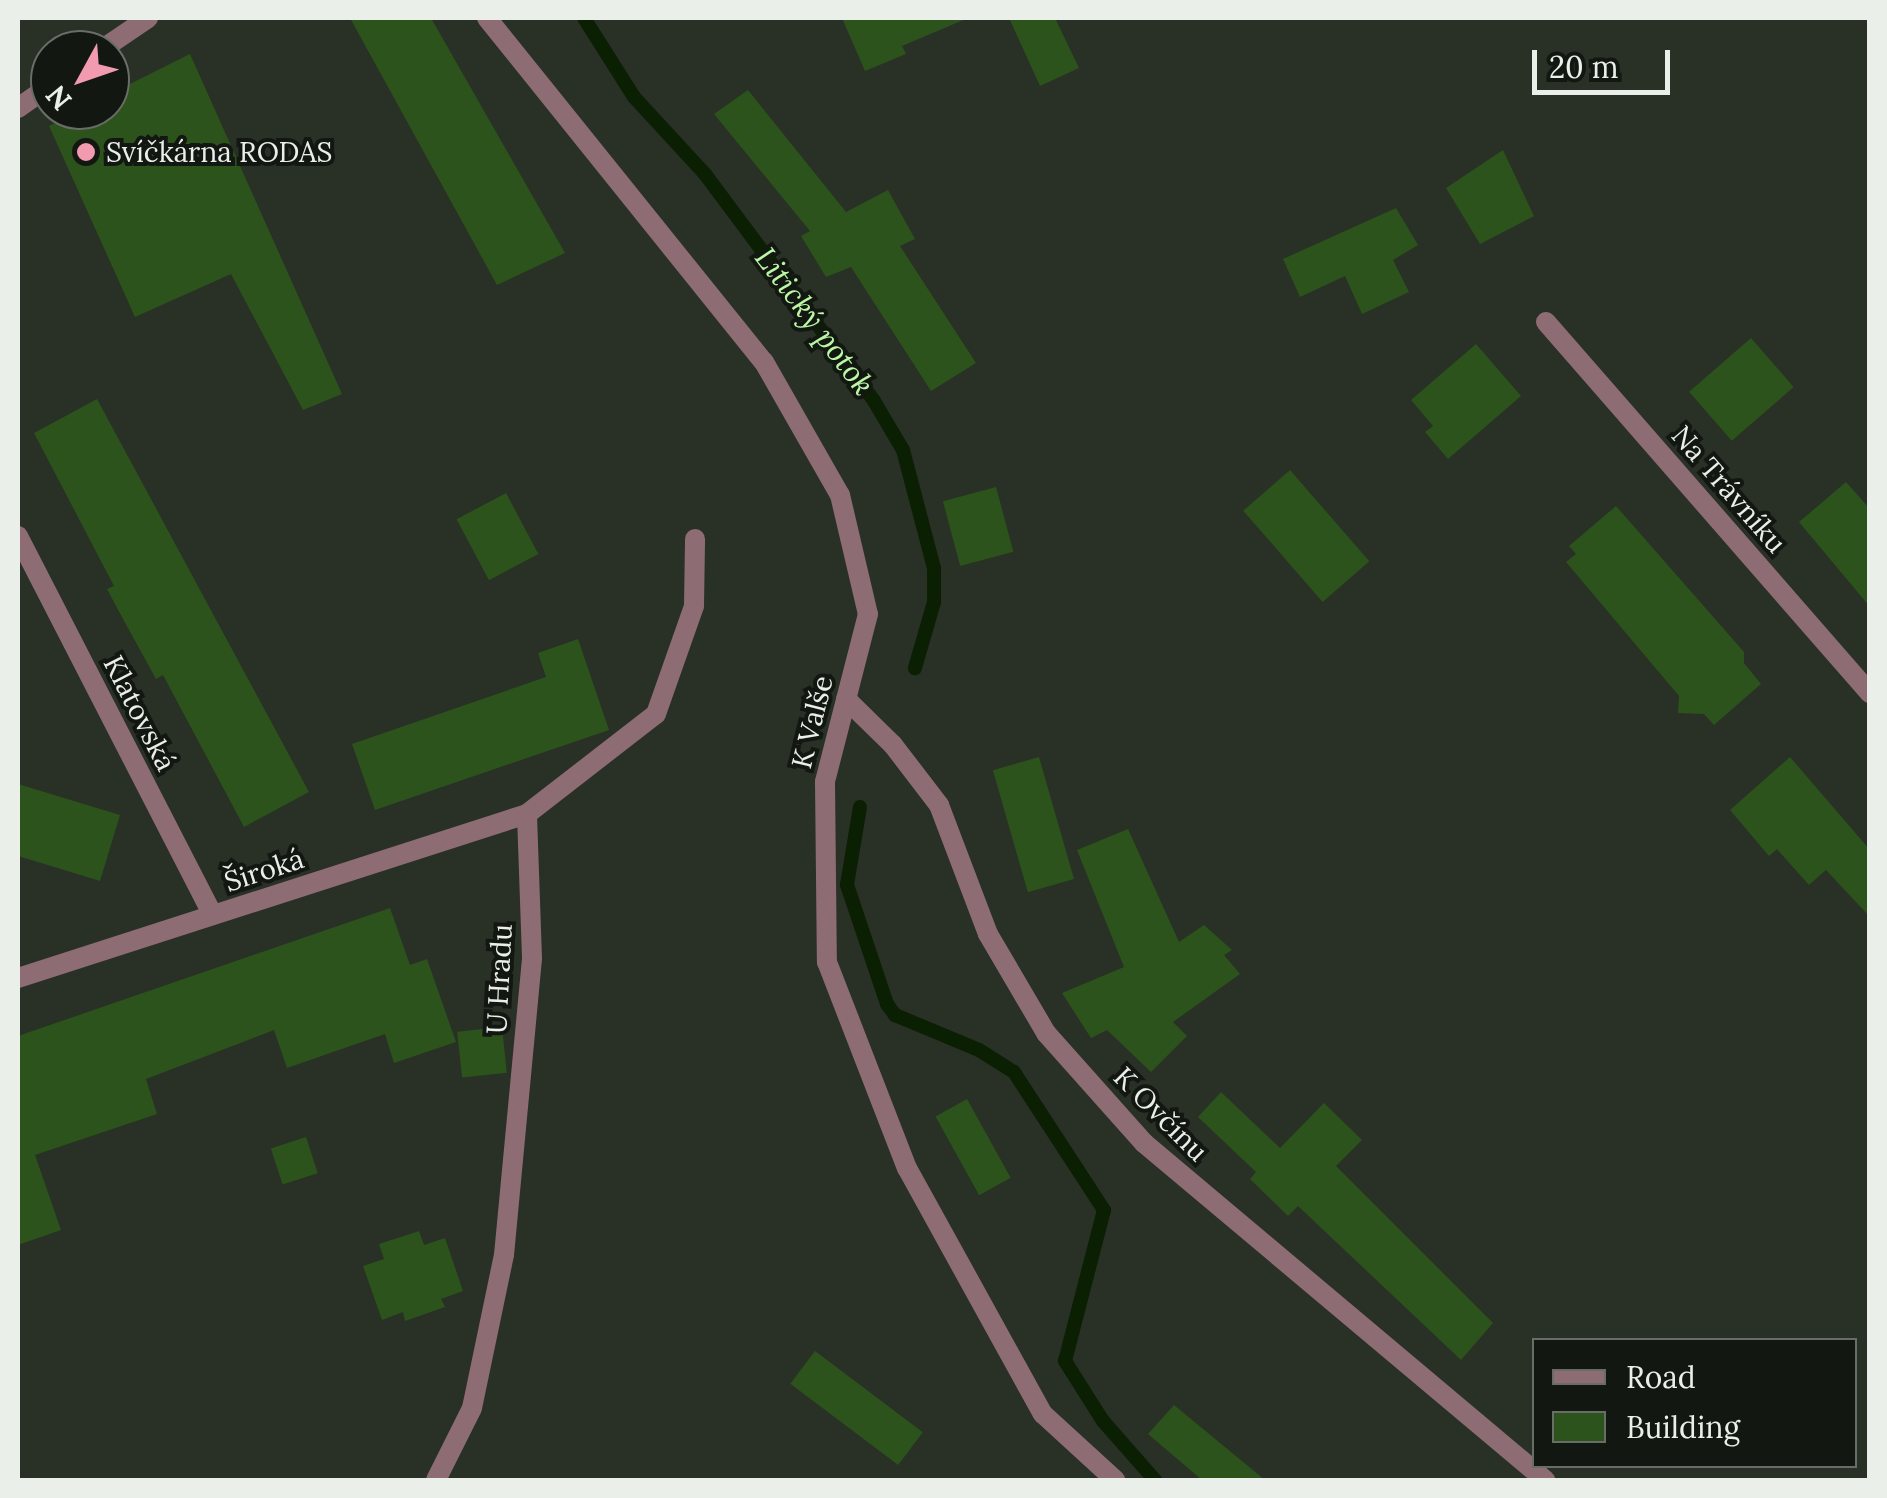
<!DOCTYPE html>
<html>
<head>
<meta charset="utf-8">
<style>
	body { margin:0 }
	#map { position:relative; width:1887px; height:1498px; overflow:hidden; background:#293026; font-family:Lora,serif }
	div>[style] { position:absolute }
	.stream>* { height:14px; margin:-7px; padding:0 7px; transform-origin:7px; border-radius:7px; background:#0b1f03 }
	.building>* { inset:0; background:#2c531b; transform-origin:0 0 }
	.street>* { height:20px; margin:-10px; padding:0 10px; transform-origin:10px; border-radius:10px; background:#8d6c73 }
	.dots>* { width:28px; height:28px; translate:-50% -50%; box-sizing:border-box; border:5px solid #131712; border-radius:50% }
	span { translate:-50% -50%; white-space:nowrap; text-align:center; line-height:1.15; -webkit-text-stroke:8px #131712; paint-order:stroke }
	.poi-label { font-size:28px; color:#ebefe9 }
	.left { translate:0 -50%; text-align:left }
	.street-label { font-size:28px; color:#ebefe9 }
	.water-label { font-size:30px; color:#bbf7a4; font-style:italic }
	.frame { position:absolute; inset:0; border:20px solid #ebefe9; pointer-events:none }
	.legend { position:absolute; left:1532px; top:1338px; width:325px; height:130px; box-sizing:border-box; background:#131712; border:2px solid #696d68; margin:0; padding:12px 18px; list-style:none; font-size:30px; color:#ebefe9 }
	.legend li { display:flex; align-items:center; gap:20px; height:50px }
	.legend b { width:50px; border:2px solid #696d68 }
	.north { position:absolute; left:30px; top:30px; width:100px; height:100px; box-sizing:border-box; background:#131712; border:2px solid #696d68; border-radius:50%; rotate:230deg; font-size:28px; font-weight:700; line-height:40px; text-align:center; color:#ebefe9 }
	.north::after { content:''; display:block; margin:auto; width:35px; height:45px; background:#f29aaf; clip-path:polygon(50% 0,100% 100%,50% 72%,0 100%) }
	.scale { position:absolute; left:1532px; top:50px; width:138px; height:45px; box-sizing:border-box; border:5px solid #ebefe9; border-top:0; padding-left:12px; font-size:30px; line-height:35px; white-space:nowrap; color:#ebefe9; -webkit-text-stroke:8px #131712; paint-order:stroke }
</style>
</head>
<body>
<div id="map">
	<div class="stream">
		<div style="left:584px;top:18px;width:93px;rotate:57.7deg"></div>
		<div style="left:634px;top:97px;width:105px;rotate:47.3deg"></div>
		<div style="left:705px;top:174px;width:283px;rotate:53.3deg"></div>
		<div style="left:874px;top:401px;width:57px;rotate:59.4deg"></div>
		<div style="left:903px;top:450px;width:122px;rotate:75.3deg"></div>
		<div style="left:934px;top:568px;width:34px;rotate:90deg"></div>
		<div style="left:934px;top:602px;width:69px;rotate:106.1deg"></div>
		<div style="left:860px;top:807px;width:79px;rotate:99.5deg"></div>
		<div style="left:847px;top:885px;width:126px;rotate:71.4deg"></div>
		<div style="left:887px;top:1004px;width:14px;rotate:54deg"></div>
		<div style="left:895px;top:1015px;width:91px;rotate:22.6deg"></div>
		<div style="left:979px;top:1050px;width:41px;rotate:32.2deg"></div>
		<div style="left:1014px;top:1072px;width:165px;rotate:56.9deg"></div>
		<div style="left:1104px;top:1210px;width:156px;rotate:104.5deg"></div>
		<div style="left:1065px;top:1361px;width:71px;rotate:57.7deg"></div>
		<div style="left:1103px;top:1421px;width:79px;rotate:48.6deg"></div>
	</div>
	<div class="building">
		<div style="clip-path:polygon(350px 18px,431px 18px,565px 253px,497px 285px)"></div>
		<div style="clip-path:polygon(842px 18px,968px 18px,902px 46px,906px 54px,865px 71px)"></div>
		<div style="clip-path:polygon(1009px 18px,1055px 18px,1079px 68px,1040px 86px)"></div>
		<div style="clip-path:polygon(190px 54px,342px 394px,303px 410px,231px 274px,135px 317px,49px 126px,84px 110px,110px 110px,118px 90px)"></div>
		<div style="clip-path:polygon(748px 90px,846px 212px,888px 190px,915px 239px,900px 246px,976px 363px,931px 391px,851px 267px,826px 277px,801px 236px,810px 231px,714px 114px)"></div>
		<div style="clip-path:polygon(1503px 150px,1534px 216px,1480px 244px,1446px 188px)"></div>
		<div style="clip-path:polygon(1396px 208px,1418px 245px,1393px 260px,1409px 292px,1362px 314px,1345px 276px,1300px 297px,1283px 259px)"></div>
		<div style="left:1751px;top:338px;width:65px;height:82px;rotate:49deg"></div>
		<div style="clip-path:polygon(1476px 344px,1521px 396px,1448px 459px,1425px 432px,1433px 426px,1411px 400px)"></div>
		<div style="clip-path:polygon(97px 399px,309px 792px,244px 827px,163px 675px,156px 679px,117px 608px,107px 589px,114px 586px,34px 433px)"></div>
		<div style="left:1290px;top:470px;width:121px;height:62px;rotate:49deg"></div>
		<div style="clip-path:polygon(1846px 482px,1870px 509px,1870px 607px,1799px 522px)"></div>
		<div style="left:996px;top:487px;width:67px;height:55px;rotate:75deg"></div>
		<div style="left:506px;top:493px;width:69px;height:56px;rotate:62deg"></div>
		<div style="clip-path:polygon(1616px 506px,1744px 652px,1744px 663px,1761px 684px,1714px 725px,1704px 714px,1678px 713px,1679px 696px,1566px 562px,1576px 554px,1569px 546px)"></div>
		<div style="clip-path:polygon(578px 639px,609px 730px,375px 810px,352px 744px,546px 677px,538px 653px)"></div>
		<div style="left:1039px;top:757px;width:127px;height:48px;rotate:74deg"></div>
		<div style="clip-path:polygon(1790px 757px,1870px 850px,1870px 917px,1826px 870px,1809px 885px,1777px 849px,1769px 856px,1730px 810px)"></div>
		<div style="clip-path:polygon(18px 784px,120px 815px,100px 881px,18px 856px)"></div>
		<div style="clip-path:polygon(1128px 829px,1179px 942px,1204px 925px,1232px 950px,1224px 955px,1240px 974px,1173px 1022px,1187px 1036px,1151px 1072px,1107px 1030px,1091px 1038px,1062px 993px,1124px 967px,1077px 850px)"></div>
		<div style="clip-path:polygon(390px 908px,410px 965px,427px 959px,456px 1042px,394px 1063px,385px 1034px,287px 1068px,274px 1030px,146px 1079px,157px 1114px,35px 1155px,61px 1230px,18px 1245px,18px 1036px)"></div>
		<div style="left:502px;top:1027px;width:46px;height:45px;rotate:84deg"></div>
		<div style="clip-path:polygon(1221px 1092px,1280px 1148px,1324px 1103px,1362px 1140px,1336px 1166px,1493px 1323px,1461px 1360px,1298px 1206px,1288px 1216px,1250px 1179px,1256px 1172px,1198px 1117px)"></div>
		<div style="left:967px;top:1099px;width:90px;height:36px;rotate:61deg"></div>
		<div style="left:306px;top:1137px;width:38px;height:37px;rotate:72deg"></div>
		<div style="clip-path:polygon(419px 1231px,424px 1245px,445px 1238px,463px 1291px,441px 1299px,445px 1307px,405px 1321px,403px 1312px,382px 1320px,363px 1266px,384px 1259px,379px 1244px)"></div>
		<div style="left:815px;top:1351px;width:135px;height:41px;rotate:37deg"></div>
		<div style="clip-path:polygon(1174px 1405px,1265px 1480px,1202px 1480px,1148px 1434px)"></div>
	</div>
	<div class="street">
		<div style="left:487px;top:18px;width:442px;rotate:51.2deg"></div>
		<div style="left:764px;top:362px;width:153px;rotate:60.3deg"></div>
		<div style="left:840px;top:495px;width:122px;rotate:76.8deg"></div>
		<div style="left:868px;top:614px;width:173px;rotate:104.4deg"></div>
		<div style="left:825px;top:782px;width:180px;rotate:89.4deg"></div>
		<div style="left:827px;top:962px;width:221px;rotate:68.8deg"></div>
		<div style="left:907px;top:1168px;width:281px;rotate:61.1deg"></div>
		<div style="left:1043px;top:1414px;width:98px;rotate:42.5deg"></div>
		<div style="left:101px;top:50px;width:57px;rotate:-34.2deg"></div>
		<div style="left:18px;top:108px;width:39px;rotate:-35deg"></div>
		<div style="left:1546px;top:322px;width:493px;rotate:48.9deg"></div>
		<div style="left:18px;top:536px;width:426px;rotate:62.8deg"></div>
		<div style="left:846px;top:699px;width:66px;rotate:44.4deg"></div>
		<div style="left:893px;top:745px;width:76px;rotate:52.5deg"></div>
		<div style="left:939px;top:805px;width:138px;rotate:69.2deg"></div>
		<div style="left:988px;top:934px;width:115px;rotate:59.6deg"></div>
		<div style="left:1046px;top:1033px;width:147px;rotate:48.3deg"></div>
		<div style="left:1144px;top:1143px;width:524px;rotate:40.04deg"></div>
		<div style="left:18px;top:978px;width:535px;rotate:-17.86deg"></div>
		<div style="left:436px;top:1480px;width:80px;rotate:-63.4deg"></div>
		<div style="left:472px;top:1408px;width:156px;rotate:-78.2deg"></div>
		<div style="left:504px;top:1255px;width:298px;rotate:-84.6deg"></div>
		<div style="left:532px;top:958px;width:144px;rotate:-92deg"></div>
		<div style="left:527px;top:814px;width:163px;rotate:-37.8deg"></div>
		<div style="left:656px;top:714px;width:114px;rotate:-70.6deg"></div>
		<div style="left:694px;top:606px;width:67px;rotate:-89.1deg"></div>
	</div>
	<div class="dots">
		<div style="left:86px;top:152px;background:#f29aaf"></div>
	</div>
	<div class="poi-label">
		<span class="left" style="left:106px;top:152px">Svíčkárna RODAS</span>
	</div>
	<div class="street-label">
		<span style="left:1729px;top:489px;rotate:49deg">Na Trávníku</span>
		<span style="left:140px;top:713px;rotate:63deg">Klatovská</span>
		<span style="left:812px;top:722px;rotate:-76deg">K Valše</span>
		<span style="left:264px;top:870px;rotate:-18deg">Široká</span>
		<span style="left:499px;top:979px;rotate:-87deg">U Hradu</span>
		<span style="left:1161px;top:1114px;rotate:45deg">K Ovčínu</span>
	</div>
	<div class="water-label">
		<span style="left:815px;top:321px;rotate:53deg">Litický potok</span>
	</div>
	<div class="frame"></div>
	<ul class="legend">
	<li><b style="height:12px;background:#8d6c73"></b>Road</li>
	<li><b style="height:28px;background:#2c531b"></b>Building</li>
	</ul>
	<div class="north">N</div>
	<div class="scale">20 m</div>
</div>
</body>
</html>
